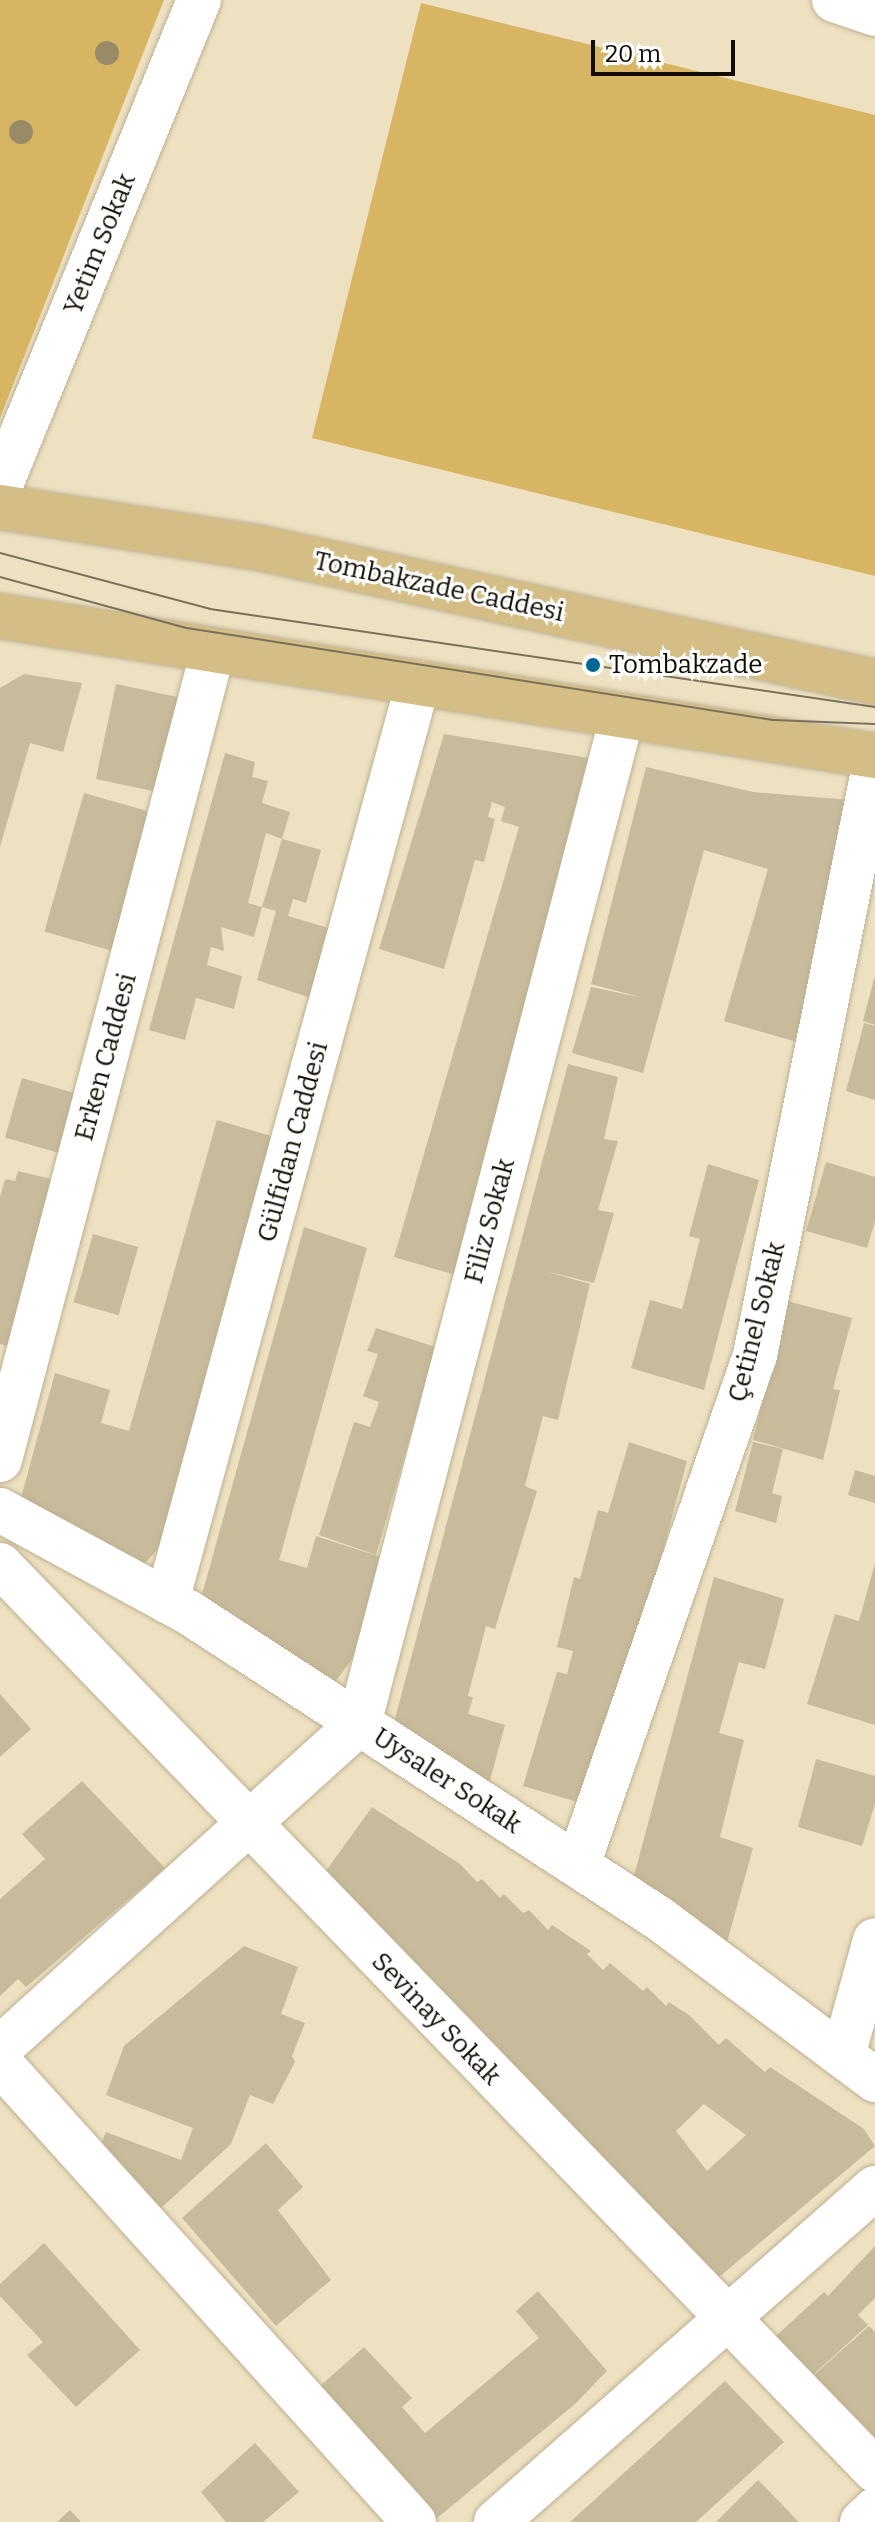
<!DOCTYPE html>
<html>
<head>
<meta charset="utf-8">
<style>
	body { margin:0 }
	#map { position:relative; width:875px; height:2522px; overflow:hidden; background:#eee1c2; font-family:Bitter,serif }
	div>[style] { position:absolute }
	.green>* { inset:0; background:#d8b563 }
	.building>* { inset:0; background:#c8bb9c; transform-origin:0 0 }
	.roads { filter:drop-shadow(0 0 2px #bdb092) drop-shadow(0 0 2px #bdb092) }
	.minor>* { height:44px; margin:-22px; padding:0 22px; transform-origin:22px; border-radius:22px; background:#fff }
	.major>* { height:44px; margin:-22px; padding:0 22px; transform-origin:22px; border-radius:22px; background:#d4be85 }
	.tram>* { height:2px; margin:-1px; padding:0 1px; transform-origin:1px; border-radius:1px; background:#7a715d }
	.trees>* { width:24px; height:24px; margin:-12px; border-radius:50%; background:#998b68 }
	.dots>* { width:22px; height:22px; translate:-50% -50%; box-sizing:border-box; border:4px solid #fff; border-radius:50% }
	span { translate:-50% -50%; white-space:nowrap; text-align:center; line-height:1.15; -webkit-text-stroke:6px #fff; paint-order:stroke }
	.street-label { font-size:26px; color:#120d04 }
	.poi-label { font-size:26px; color:#120d04 }
	.left { translate:0 -50%; text-align:left }
	.scale { position:absolute; left:591px; top:40px; width:144px; height:36px; box-sizing:border-box; border:4px solid #120d04; border-top:0; padding-left:10px; font-size:24px; line-height:28px; white-space:nowrap; color:#120d04; -webkit-text-stroke:6px #fff; paint-order:stroke }
</style>
</head>
<body>
<div id="map">
	<div class="green">
		<div style="clip-path:polygon(0 0,164px 0,0 418px)"></div>
		<div style="clip-path:polygon(421px 3px,875px 115px,875px 576px,312px 438px)"></div>
	</div>
	<div class="building">
		<div style="clip-path:polygon(24px 674px,82px 683px,63px 752px,30px 743px,0 847px,0 688px)"></div>
		<div style="left:116px;top:684px;width:70px;height:97px;rotate:12deg"></div>
		<div style="clip-path:polygon(444px 734px,595px 759px,459px 1276px,394px 1257px,519px 827px,501px 821px,505px 807px,492px 802px,488px 817px,495px 819px,484px 862px,475px 860px,444px 969px,379px 949px)"></div>
		<div style="clip-path:polygon(225px 753px,255px 762px,252px 777px,268px 781px,262px 803px,290px 812px,282px 839px,266px 833px,248px 903px,262px 907px,254px 937px,221px 927px,224px 951px,211px 947px,207px 965px,242px 976px,234px 1009px,196px 998px,185px 1040px,149px 1030px)"></div>
		<div style="clip-path:polygon(646px 767px,753px 792px,863px 801px,797px 1042px,724px 1021px,768px 869px,704px 850px,643px 1073px,572px 1053px,591px 987px,644px 998px,591px 984px)"></div>
		<div style="left:84px;top:793px;width:71px;height:144px;rotate:16deg"></div>
		<div style="clip-path:polygon(282px 839px,321px 850px,306px 903px,293px 899px,288px 916px,335px 930px,314px 999px,257px 980px,276px 911px,262px 907px)"></div>
		<div style="clip-path:polygon(874px 979px,875px 979px,875px 1025px,863px 1021px)"></div>
		<div style="clip-path:polygon(864px 1023px,875px 1026px,875px 1100px,846px 1091px)"></div>
		<div style="clip-path:polygon(568px 1064px,618px 1077px,604px 1139px,618px 1141px,598px 1210px,614px 1213px,594px 1283px,545px 1271px,590px 1284px,558px 1420px,543px 1416px,525px 1486px,537px 1491px,495px 1629px,486px 1626px,468px 1696px,473px 1697px,468px 1714px,505px 1725px,486px 1795px,391px 1734px)"></div>
		<div style="left:22px;top:1078px;width:59px;height:62px;rotate:16deg"></div>
		<div style="clip-path:polygon(217px 1120px,278px 1138px,165px 1541px,133px 1576px,19px 1505px,55px 1373px,110px 1390px,101px 1423px,129px 1431px)"></div>
		<div style="clip-path:polygon(826px 1162px,875px 1177px,875px 1221px,867px 1248px,806px 1231px)"></div>
		<div style="clip-path:polygon(708px 1164px,759px 1180px,704px 1390px,631px 1368px,650px 1300px,682px 1309px,700px 1239px,689px 1236px)"></div>
		<div style="clip-path:polygon(18px 1171px,56px 1180px,10px 1347px,0 1344px,0 1197px,5px 1179px,15px 1181px)"></div>
		<div style="clip-path:polygon(304px 1227px,367px 1248px,279px 1560px,307px 1568px,316px 1536px,381px 1557px,353px 1658px,329px 1690px,196px 1616px)"></div>
		<div style="left:93px;top:1234px;width:47px;height:71px;rotate:16deg"></div>
		<div style="clip-path:polygon(787px 1301px,852px 1318px,833px 1389px,840px 1390px,823px 1460px,753px 1440px)"></div>
		<div style="clip-path:polygon(376px 1328px,436px 1347px,376px 1555px,319px 1535px,354px 1422px,370px 1427px,379px 1402px,363px 1396px,378px 1354px,367px 1351px)"></div>
		<div style="clip-path:polygon(629px 1442px,687px 1461px,594px 1807px,523px 1786px,557px 1672px,567px 1674px,573px 1651px,557px 1647px,574px 1577px,580px 1579px,598px 1510px,608px 1513px)"></div>
		<div style="clip-path:polygon(753px 1442px,783px 1449px,772px 1493px,782px 1496px,776px 1523px,735px 1511px)"></div>
		<div style="clip-path:polygon(855px 1470px,875px 1476px,875px 1503px,848px 1495px)"></div>
		<div style="clip-path:polygon(875px 1563px,875px 1725px,807px 1704px,835px 1614px,859px 1621px)"></div>
		<div style="clip-path:polygon(714px 1577px,784px 1599px,765px 1669px,739px 1662px,719px 1733px,744px 1740px,720px 1837px,753px 1848px,726px 1946px,631px 1887px)"></div>
		<div style="clip-path:polygon(0 1694px,31px 1729px,0 1757px)"></div>
		<div style="clip-path:polygon(816px 1759px,875px 1776px,875px 1804px,862px 1846px,798px 1827px)"></div>
		<div style="clip-path:polygon(82px 1781px,165px 1868px,26px 1987px,18px 1979px,0 1996px,0 1899px,45px 1859px,22px 1834px)"></div>
		<div style="clip-path:polygon(evenodd,372px 1807px,460px 1864px,477px 1882px,482px 1879px,500px 1898px,504px 1894px,523px 1913px,529px 1910px,548px 1930px,552px 1925px,591px 1951px,587px 1954px,603px 1970px,610px 1963px,643px 1991px,647px 1987px,666px 2006px,669px 2002px,689px 2015px,719px 2045px,726px 2038px,765px 2072px,770px 2067px,864px 2129px,875px 2146px,718px 2278px,323px 1875px,372px 1807px,704px 2104px,746px 2135px,707px 2171px,676px 2131px,704px 2104px)"></div>
		<div style="clip-path:polygon(244px 1946px,298px 1967px,281px 2014px,305px 2023px,292px 2056px,295px 2062px,273px 2104px,250px 2095px,231px 2144px,159px 2210px,96px 2156px,106px 2132px,181px 2160px,193px 2128px,106px 2095px,124px 2046px)"></div>
		<div style="clip-path:polygon(266px 2143px,303px 2187px,278px 2210px,331px 2280px,276px 2326px,182px 2218px)"></div>
		<div style="clip-path:polygon(44px 2243px,140px 2350px,76px 2407px,27px 2355px,43px 2342px,0 2296px,0 2284px)"></div>
		<div style="clip-path:polygon(875px 2246px,875px 2298px,858px 2315px,868px 2325px,813px 2375px,776px 2336px,824px 2292px,828px 2296px)"></div>
		<div style="clip-path:polygon(538px 2291px,607px 2371px,575px 2404px,436px 2519px,365px 2441px,311px 2394px,364px 2347px,412px 2398px,402px 2407px,425px 2433px,539px 2338px,516px 2311px)"></div>
		<div style="clip-path:polygon(869px 2326px,875px 2332px,875px 2437px,814px 2375px)"></div>
		<div style="clip-path:polygon(725px 2381px,784px 2442px,696px 2522px,570px 2522px)"></div>
		<div style="clip-path:polygon(255px 2443px,299px 2492px,263px 2522px,226px 2522px,201px 2492px)"></div>
		<div style="clip-path:polygon(758px 2480px,799px 2522px,716px 2522px)"></div>
		<div style="clip-path:polygon(70px 2510px,81px 2522px,57px 2522px)"></div>
	</div>
	<div class="roads">
		<div class="minor">
			<div style="left:834px;top:0;width:43px;rotate:18.9deg"></div>
			<div style="left:0;top:487px;width:526px;rotate:-67.77deg"></div>
			<div style="left:0;top:1460px;width:833px;rotate:-75.26deg"></div>
			<div style="left:0;top:1510px;width:214px;rotate:28.5deg"></div>
			<div style="left:188px;top:1612px;width:563px;rotate:33.04deg"></div>
			<div style="left:660px;top:1919px;width:269px;rotate:36.8deg"></div>
			<div style="left:0;top:1565px;width:1259px;rotate:45.97deg"></div>
			<div style="left:167px;top:1601px;width:952px;rotate:-74.71deg"></div>
			<div style="left:359px;top:1724px;width:1041px;rotate:-75.36deg"></div>
			<div style="left:578px;top:1865px;width:540px;rotate:-70.86deg"></div>
			<div style="left:755px;top:1355px;width:606px;rotate:-78.58deg"></div>
			<div style="left:0;top:2048px;width:484px;rotate:-42.1deg"></div>
			<div style="left:843px;top:2056px;width:120px;rotate:-74.6deg"></div>
			<div style="left:0;top:2063px;width:618px;rotate:47.95deg"></div>
			<div style="left:496px;top:2522px;width:505px;rotate:-41.39deg"></div>
			<div style="left:862px;top:2522px;width:18px;rotate:-43deg"></div>
		</div>
		<div class="major">
			<div style="left:0;top:507px;width:263px;rotate:9deg"></div>
			<div style="left:260px;top:548px;width:629px;rotate:12.29deg"></div>
			<div style="left:0;top:616px;width:886px;rotate:9.09deg"></div>
		</div>
	</div>
	<div class="tram">
		<div style="left:0;top:553px;width:217px;rotate:14.9deg"></div>
		<div style="left:210px;top:609px;width:672px;rotate:8.38deg"></div>
		<div style="left:0;top:577px;width:194px;rotate:15.3deg"></div>
		<div style="left:187px;top:628px;width:593px;rotate:8.92deg"></div>
		<div style="left:773px;top:720px;width:102px;rotate:2.2deg"></div>
	</div>
	<div class="trees">
		<div style="left:107px;top:53px"></div>
		<div style="left:21px;top:132px"></div>
	</div>
	<div class="dots">
		<div style="left:593px;top:665px;background:#006896"></div>
	</div>
	<div class="street-label">
		<span style="left:100px;top:244px;rotate:-68deg">Yetim Sokak</span>
		<span style="left:439px;top:587px;rotate:12deg">Tombakzade Caddesi</span>
		<span style="left:106px;top:1057px;rotate:-75deg">Erken Caddesi</span>
		<span style="left:293px;top:1142px;rotate:-75deg">Gülfidan Caddesi</span>
		<span style="left:490px;top:1221px;rotate:-75deg">Filiz Sokak</span>
		<span style="left:757px;top:1322px;rotate:-76deg">Çetinel Sokak</span>
		<span style="left:447px;top:1781px;rotate:33deg">Uysaler Sokak</span>
		<span style="left:436px;top:2019px;rotate:46deg">Sevinay Sokak</span>
	</div>
	<div class="poi-label">
		<span class="left" style="left:609px;top:665px">Tombakzade</span>
	</div>
	<div class="scale">20 m</div>
</div>
</body>
</html>
